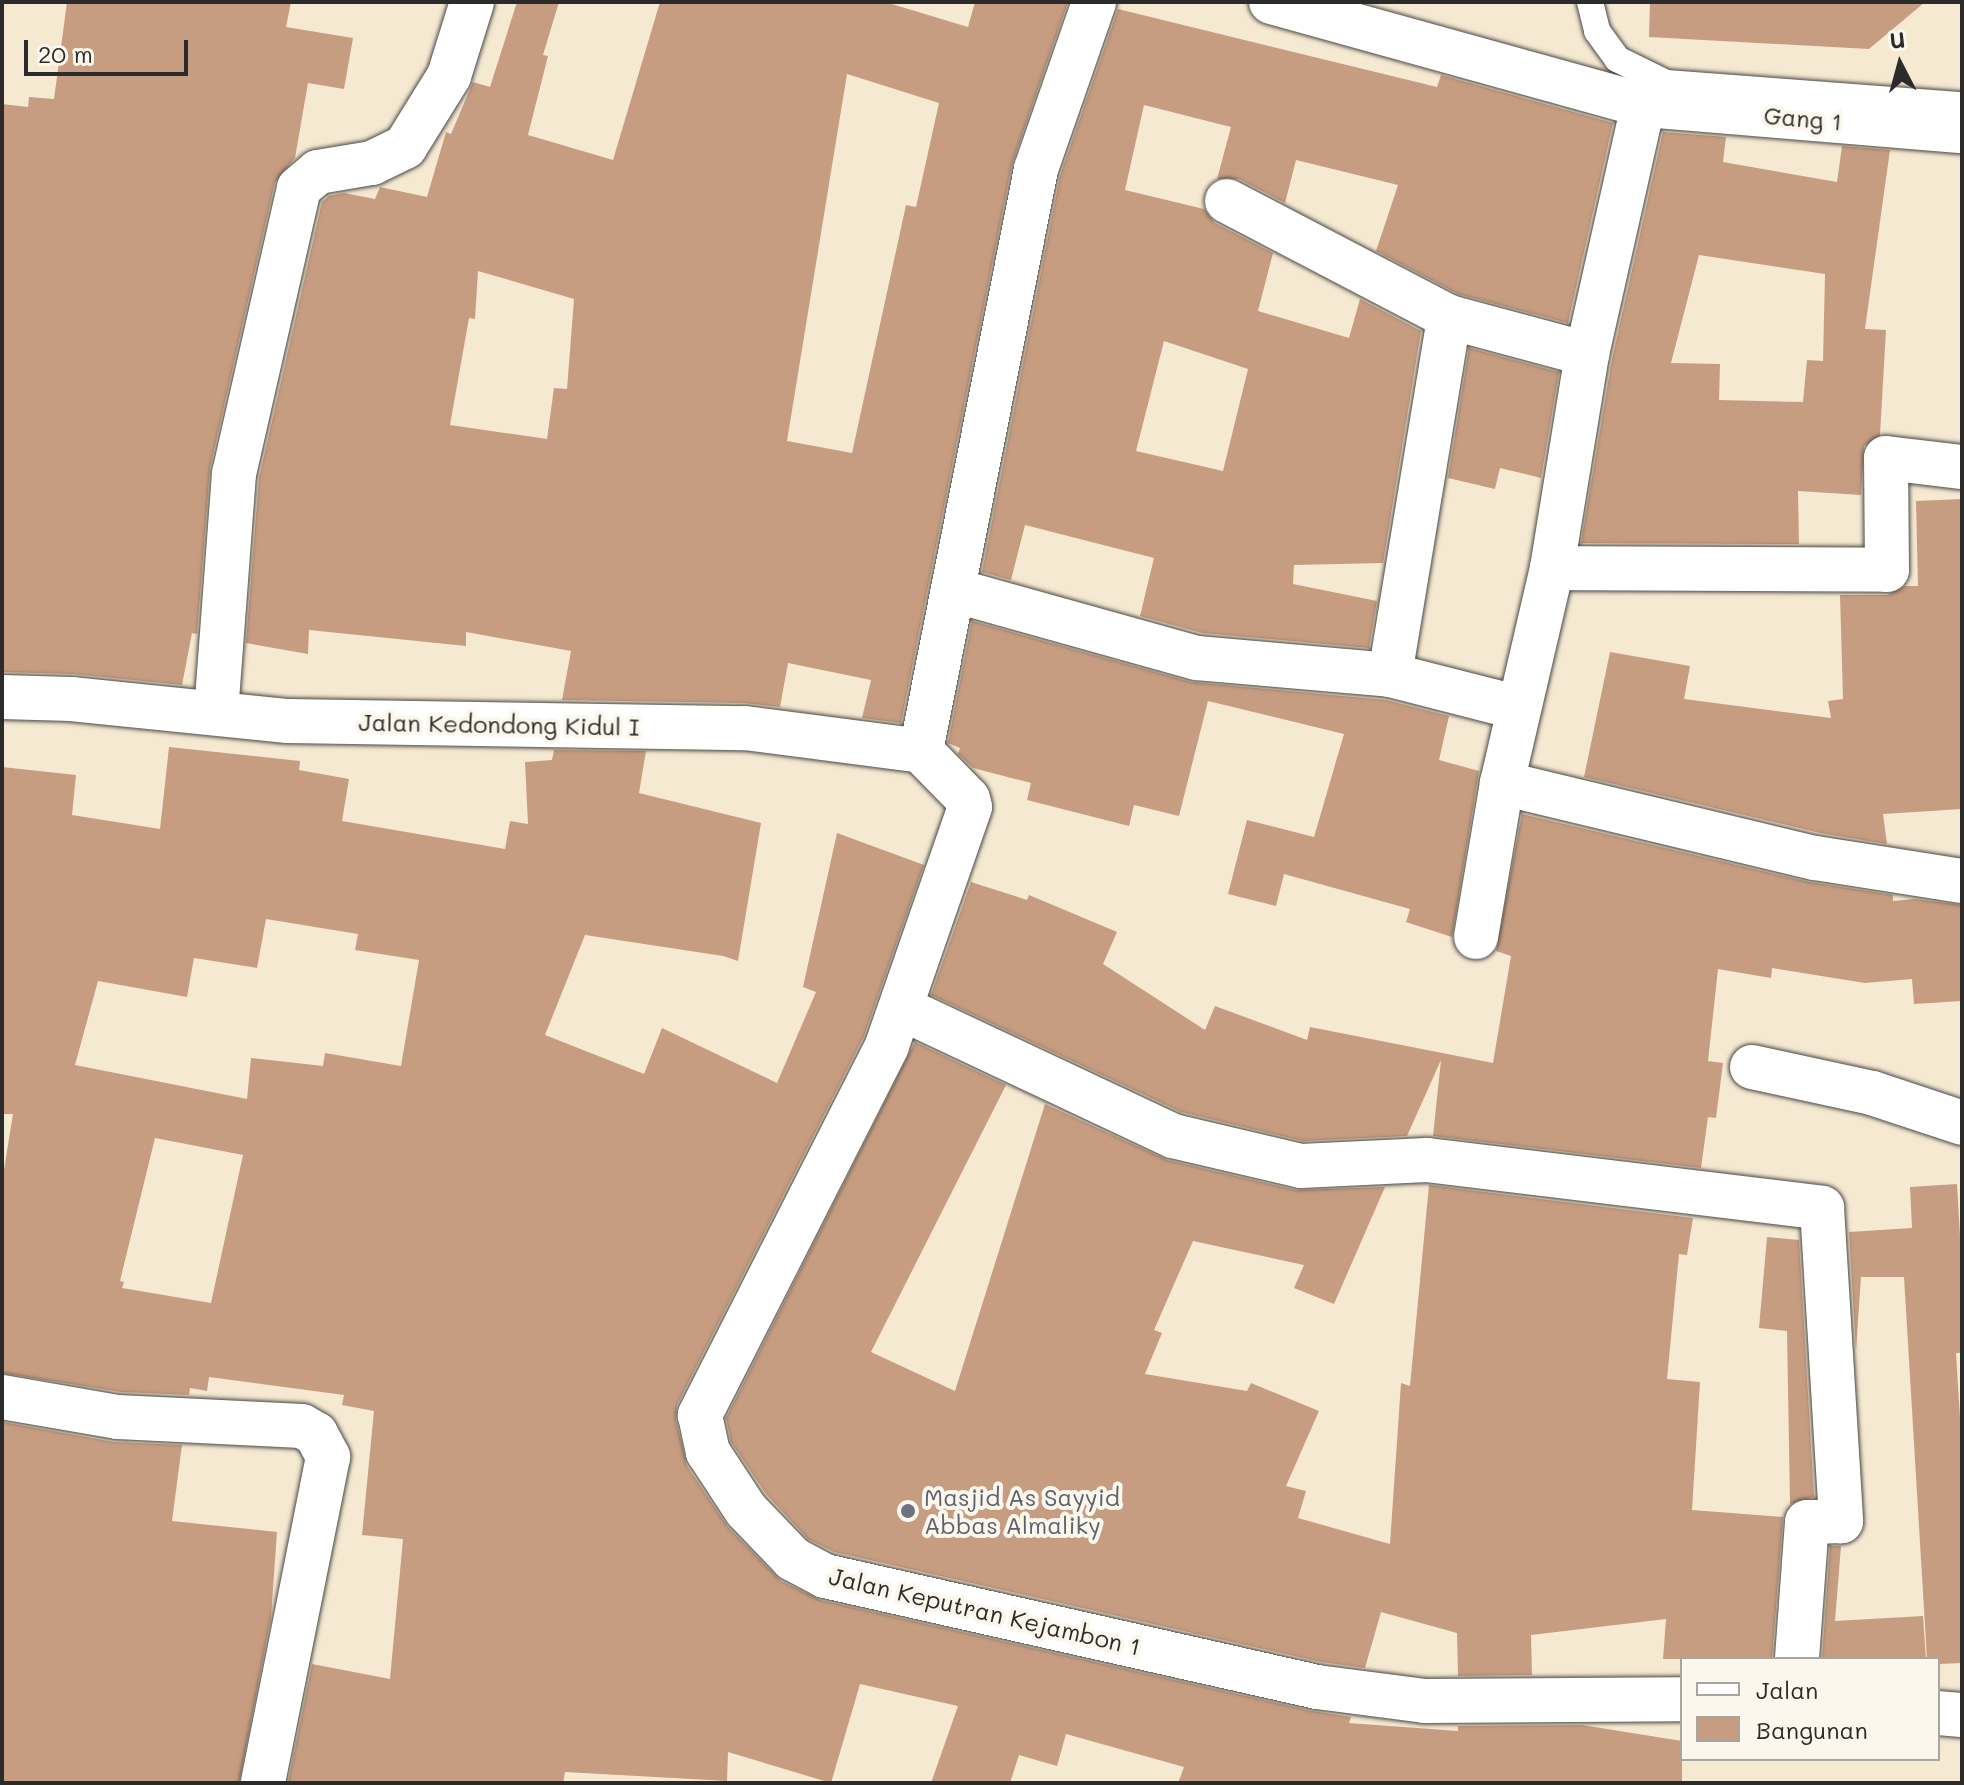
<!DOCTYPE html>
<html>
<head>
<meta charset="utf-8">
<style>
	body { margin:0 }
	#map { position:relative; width:1964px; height:1785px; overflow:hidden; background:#f6e9d2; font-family:Mali,sans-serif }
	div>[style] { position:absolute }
	.building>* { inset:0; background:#c79d81 }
	.roads { filter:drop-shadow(0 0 2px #494844) drop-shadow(0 0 2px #494844) }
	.service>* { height:26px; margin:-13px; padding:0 13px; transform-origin:13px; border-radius:13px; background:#fff }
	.minor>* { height:44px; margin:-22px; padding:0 22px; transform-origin:22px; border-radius:22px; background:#fff }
	.dots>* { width:22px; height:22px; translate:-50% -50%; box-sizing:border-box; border:4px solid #fbf7ec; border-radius:50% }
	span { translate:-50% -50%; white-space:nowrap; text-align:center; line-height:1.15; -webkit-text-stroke:8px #fbf7ec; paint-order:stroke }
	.street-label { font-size:24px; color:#2b2b2b }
	.worship-label { font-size:24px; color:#5b616d }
	.left { translate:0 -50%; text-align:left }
	.frame { position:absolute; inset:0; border:4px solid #2b2b2b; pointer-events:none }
	.legend { position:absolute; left:1680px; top:1657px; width:260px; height:104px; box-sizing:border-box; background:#fbf7ec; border:2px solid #a8a59f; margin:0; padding:10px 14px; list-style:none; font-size:24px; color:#2b2b2b }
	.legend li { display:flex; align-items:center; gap:16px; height:40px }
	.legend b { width:40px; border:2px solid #a8a59f }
	.north { position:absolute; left:1860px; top:24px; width:80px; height:80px; -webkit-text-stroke:6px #fbf7ec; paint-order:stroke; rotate:354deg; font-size:22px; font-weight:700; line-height:32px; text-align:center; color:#2b2b2b }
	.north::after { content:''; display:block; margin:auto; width:28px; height:36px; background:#2b2b2b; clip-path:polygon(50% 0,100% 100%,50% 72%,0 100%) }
	.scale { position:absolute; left:24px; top:40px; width:164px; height:36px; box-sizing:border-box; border:4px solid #2b2b2b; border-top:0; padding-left:10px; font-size:24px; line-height:28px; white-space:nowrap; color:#2b2b2b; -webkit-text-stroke:6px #fbf7ec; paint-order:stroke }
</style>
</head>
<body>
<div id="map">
	<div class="building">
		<div style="clip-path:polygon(67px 2px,291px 2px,286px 27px,353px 38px,344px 89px,308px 83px,295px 158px,275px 182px,210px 468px,197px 634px,192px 633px,182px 685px,74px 674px,2px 672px,2px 104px,28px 107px,29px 97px,54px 99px)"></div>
		<div style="clip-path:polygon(evenodd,517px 2px,559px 2px,543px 55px,548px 56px,528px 135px,613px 160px,660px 2px,885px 2px,968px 27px,975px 2px,1068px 2px,1012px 164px,901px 723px,862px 718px,871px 680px,788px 663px,780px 707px,745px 703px,562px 700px,571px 651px,466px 632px,466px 646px,309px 630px,308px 654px,246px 643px,259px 478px,322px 202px,329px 196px,344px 193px,375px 199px,380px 187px,427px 197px,446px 132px,451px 134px,473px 82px,490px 87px,517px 2px,847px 74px,939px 103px,916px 207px,906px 205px,852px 453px,787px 441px,847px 74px,517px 2px,478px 271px,574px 299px,567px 389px,554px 388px,547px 439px,450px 425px,469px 318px,475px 319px,478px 271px)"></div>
		<div style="clip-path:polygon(1650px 2px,1925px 2px,1869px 49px,1649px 37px)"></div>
		<div style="clip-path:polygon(evenodd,1118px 9px,1437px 87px,1441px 75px,1613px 123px,1568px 323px,1458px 294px,1376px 251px,1398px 185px,1296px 160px,1285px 203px,1239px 179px,1217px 179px,1231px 127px,1144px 105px,1125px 190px,1204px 209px,1215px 223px,1273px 253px,1258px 311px,1349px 338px,1360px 299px,1421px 331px,1383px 563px,1294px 565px,1293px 584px,1377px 601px,1369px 648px,1202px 633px,1140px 616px,1154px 558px,1025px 525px,1011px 580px,982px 572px,1060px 176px,1118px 9px,1164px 341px,1248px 369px,1223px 471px,1136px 451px,1164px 341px)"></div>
		<div style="clip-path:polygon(evenodd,1663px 132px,1726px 137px,1723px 162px,1837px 182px,1842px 146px,1890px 150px,1865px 329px,1886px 330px,1880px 435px,1864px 446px,1861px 495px,1798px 491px,1799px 544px,1581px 543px,1612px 359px,1663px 132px,1699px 255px,1825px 274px,1823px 361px,1807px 360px,1803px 402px,1719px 400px,1720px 364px,1671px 363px,1699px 255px)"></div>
		<div style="clip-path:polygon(1469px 348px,1559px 372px,1541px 478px,1500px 468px,1495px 489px,1448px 478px)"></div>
		<div style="clip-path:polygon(1962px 499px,1962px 809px,1883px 814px,1887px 844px,1820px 833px,1584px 777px,1610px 652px,1690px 666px,1684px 699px,1831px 718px,1828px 701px,1843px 699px,1840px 595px,1887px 595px,1905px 586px,1918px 586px,1916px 501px)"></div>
		<div style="clip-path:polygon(972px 621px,1191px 682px,1386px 700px,1449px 716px,1439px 760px,1479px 771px,1452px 937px,1406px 922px,1410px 909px,1284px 874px,1276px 906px,1228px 894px,1247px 820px,1314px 837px,1344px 734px,1208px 701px,1179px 816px,1134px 805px,1129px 826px,1027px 800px,1031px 783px,973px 768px,958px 754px,960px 748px,948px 743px)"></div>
		<div style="clip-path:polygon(evenodd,169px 747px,300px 761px,299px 770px,349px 779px,342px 821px,505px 849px,510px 821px,528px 824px,525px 762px,552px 760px,554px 750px,646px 751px,639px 793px,761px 823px,738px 961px,723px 956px,585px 935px,545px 1035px,644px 1074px,662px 1028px,777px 1083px,816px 992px,803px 987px,837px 833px,924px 865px,864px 1036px,677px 1405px,676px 1420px,687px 1466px,728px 1527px,781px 1581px,820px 1600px,1312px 1711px,1351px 1717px,1349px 1723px,1458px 1731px,1458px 1726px,1582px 1725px,1682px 1741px,1682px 1783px,1178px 1783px,1184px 1767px,1066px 1734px,1057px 1766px,1019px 1755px,1010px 1783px,931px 1783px,958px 1706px,860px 1684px,831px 1783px,728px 1752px,727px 1781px,565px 1772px,563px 1783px,288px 1783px,312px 1664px,390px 1679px,403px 1539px,362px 1535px,374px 1411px,342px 1405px,344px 1395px,209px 1377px,207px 1391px,190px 1388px,189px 1395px,121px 1392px,2px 1373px,2px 1182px,13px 1114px,2px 1114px,2px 767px,76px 775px,72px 815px,160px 829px,169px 747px,266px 919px,358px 934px,355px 950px,419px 960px,401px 1066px,325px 1053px,323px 1066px,251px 1058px,247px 1099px,75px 1065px,98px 981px,187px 997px,194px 958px,257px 968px,266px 919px,169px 747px,155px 1138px,243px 1155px,211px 1303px,122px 1288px,124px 1282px,120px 1281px,155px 1138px)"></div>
		<div style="clip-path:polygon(1522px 814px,1809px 882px,1893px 895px,1893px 901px,1915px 899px,1962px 905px,1962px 1001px,1914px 1004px,1912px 979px,1865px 983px,1772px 968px,1771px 978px,1718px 969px,1708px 1061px,1723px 1063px,1716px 1118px,1708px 1117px,1701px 1168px,1433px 1136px,1441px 1060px,1407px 1136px,1303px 1141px,1181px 1112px,931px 995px,971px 882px,1027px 900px,1029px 895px,1117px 932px,1103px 964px,1205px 1030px,1215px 1006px,1307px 1040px,1310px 1027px,1493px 1063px,1511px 956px,1496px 951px)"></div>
		<div style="clip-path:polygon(915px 1042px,1006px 1085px,871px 1352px,955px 1391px,1045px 1104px,1167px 1160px,1296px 1190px,1385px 1187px,1334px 1304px,1294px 1288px,1304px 1265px,1193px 1241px,1154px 1330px,1162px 1333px,1145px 1374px,1247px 1391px,1251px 1383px,1319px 1411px,1286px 1486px,1306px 1491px,1298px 1518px,1390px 1544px,1401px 1383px,1410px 1386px,1429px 1185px,1693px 1218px,1687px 1255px,1679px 1254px,1667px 1379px,1700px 1382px,1692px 1510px,1783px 1517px,1772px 1659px,1663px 1659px,1666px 1619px,1531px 1635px,1532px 1675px,1458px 1676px,1457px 1633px,1381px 1612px,1365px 1668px,1321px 1662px,834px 1552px,808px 1539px,766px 1494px,731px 1442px,726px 1418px)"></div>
		<div style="clip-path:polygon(1957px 1184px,1962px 1270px,1962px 1353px,1956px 1353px,1962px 1450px,1962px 1663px,1938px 1664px,1938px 1659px,1927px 1659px,1904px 1277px,1861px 1277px,1856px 1350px,1849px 1232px,1912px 1228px,1910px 1187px)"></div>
		<div style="clip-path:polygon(1767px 1237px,1799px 1240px,1814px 1497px,1790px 1504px,1787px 1331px,1759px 1328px)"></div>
		<div style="clip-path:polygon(2px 1422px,114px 1442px,182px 1445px,172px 1521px,277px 1532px,271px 1617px,239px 1783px,2px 1783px)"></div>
		<div style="clip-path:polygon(1830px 1546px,1841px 1546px,1835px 1621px,1923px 1616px,1926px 1659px,1822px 1659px)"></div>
	</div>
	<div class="roads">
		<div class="service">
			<div style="left:1590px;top:2px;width:30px;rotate:76deg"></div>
			<div style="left:1597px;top:31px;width:34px;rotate:54deg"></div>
			<div style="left:1617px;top:59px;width:55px;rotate:26.1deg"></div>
			<div style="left:1666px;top:83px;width:297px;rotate:4.3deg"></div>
		</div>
		<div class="minor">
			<div style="left:1271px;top:2px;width:386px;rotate:15.5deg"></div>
			<div style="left:1643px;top:105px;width:320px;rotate:4.7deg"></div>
			<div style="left:1227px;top:201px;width:250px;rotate:27.6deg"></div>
			<div style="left:1449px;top:317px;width:143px;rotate:15deg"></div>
			<div style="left:1552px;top:568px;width:335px;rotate:0.3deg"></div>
			<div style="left:1887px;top:570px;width:112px;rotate:-90.5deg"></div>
			<div style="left:1886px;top:458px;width:77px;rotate:6.8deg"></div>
			<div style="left:953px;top:590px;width:253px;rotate:15.6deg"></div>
			<div style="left:1197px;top:658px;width:194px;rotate:5deg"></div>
			<div style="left:1390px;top:675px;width:133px;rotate:14.3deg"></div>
			<div style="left:1390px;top:675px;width:363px;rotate:-80.6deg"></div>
			<div style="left:2px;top:697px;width:69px;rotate:1.7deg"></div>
			<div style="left:71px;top:699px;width:218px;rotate:5.8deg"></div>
			<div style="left:288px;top:721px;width:457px;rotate:0.9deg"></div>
			<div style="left:745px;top:728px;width:177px;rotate:7.4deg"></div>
			<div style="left:921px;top:751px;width:67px;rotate:45.6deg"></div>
			<div style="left:968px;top:799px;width:8px;rotate:76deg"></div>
			<div style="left:970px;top:807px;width:253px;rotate:109.2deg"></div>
			<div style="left:887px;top:1046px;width:414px;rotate:116.9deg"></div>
			<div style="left:700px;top:1415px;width:38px;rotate:78deg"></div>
			<div style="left:708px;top:1452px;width:69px;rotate:56.8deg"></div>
			<div style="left:746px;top:1510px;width:68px;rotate:46.2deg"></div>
			<div style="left:793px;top:1559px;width:36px;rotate:28deg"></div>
			<div style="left:825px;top:1576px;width:504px;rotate:12.71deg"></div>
			<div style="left:1317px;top:1687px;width:109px;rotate:7.4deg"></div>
			<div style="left:1425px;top:1701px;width:257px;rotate:-0.4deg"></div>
			<div style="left:216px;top:713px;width:240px;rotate:-85.7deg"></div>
			<div style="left:234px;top:474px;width:293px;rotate:-77.2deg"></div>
			<div style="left:299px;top:188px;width:25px;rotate:-40deg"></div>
			<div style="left:318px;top:172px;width:55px;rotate:-9.5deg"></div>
			<div style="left:372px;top:163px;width:37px;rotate:-26deg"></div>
			<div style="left:405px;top:147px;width:84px;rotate:-58.2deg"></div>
			<div style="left:449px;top:76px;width:77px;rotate:-72.7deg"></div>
			<div style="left:921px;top:751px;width:593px;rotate:-78.82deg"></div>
			<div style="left:1036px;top:169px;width:177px;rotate:-70.8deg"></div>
			<div style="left:1502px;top:783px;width:322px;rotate:13.5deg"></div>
			<div style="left:1815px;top:858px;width:149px;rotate:8.9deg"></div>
			<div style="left:1476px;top:937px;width:156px;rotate:-80.4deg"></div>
			<div style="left:1502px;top:783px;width:221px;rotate:-76.9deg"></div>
			<div style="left:1552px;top:568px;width:217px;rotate:-80.7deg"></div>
			<div style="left:1587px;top:354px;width:255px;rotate:-77.3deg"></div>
			<div style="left:901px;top:1008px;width:301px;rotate:25.2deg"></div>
			<div style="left:1173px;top:1136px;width:131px;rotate:13.2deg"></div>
			<div style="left:1301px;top:1166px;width:126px;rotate:-2.7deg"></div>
			<div style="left:1427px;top:1160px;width:398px;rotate:6.9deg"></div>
			<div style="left:1822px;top:1208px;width:314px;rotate:86.5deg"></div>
			<div style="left:1841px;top:1521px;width:34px;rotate:178deg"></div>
			<div style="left:1807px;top:1522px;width:137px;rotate:94.2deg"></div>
			<div style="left:1752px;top:1067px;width:123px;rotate:12.2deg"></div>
			<div style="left:1872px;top:1093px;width:95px;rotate:18.4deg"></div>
			<div style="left:2px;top:1397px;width:118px;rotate:9.8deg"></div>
			<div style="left:118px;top:1417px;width:184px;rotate:2.8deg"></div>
			<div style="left:302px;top:1426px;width:16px;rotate:30deg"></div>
			<div style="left:316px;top:1434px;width:26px;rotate:62deg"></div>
			<div style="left:328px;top:1457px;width:332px;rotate:101.3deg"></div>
			<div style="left:1938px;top:1713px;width:24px;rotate:5deg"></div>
		</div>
	</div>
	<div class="dots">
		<div style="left:908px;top:1511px;background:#6b7280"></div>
	</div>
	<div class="street-label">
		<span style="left:1803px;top:118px;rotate:5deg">Gang 1</span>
		<span style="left:499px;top:724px;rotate:1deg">Jalan Kedondong Kidul I</span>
		<span style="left:985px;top:1611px;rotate:13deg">Jalan Keputran Kejambon 1</span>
	</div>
	<div class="worship-label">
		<span class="left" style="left:924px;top:1511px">Masjid As Sayyid<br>Abbas Almaliky</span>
	</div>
	<div class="frame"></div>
	<ul class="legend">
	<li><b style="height:10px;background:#fff"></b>Jalan</li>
	<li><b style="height:22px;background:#c79d81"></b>Bangunan</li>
	</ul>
	<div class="north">U</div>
	<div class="scale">20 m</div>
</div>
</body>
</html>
